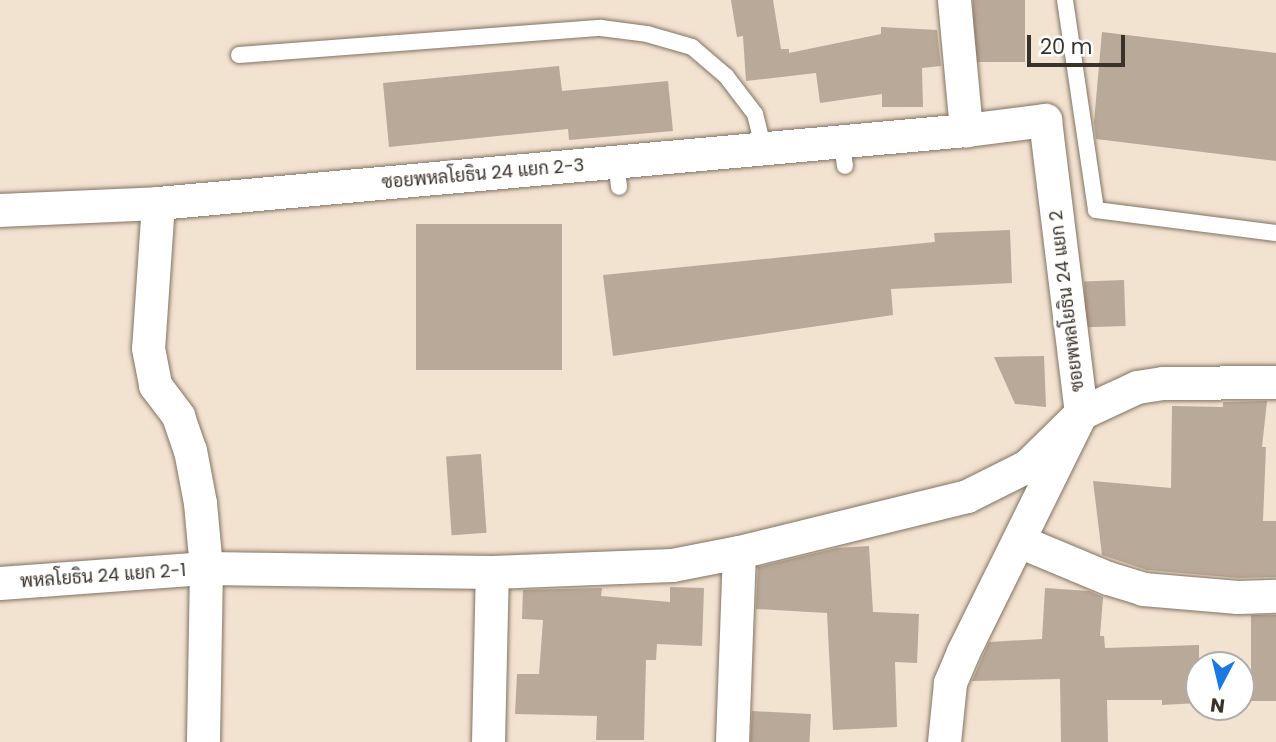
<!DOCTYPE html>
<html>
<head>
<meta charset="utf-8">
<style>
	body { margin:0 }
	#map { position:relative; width:1276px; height:742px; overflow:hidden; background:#f2e2d0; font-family:Poppins,Sarabun,sans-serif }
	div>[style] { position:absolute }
	.building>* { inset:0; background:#b9a998; transform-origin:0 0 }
	.roads { filter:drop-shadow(0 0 2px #817363) drop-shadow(0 0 2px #817363) }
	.service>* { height:16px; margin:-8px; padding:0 8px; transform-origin:8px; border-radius:8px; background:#fff }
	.minor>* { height:33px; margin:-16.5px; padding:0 16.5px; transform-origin:16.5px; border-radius:16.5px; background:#fff }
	span { translate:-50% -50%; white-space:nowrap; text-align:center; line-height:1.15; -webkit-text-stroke:6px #fff; paint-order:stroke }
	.street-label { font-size:18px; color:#38322b }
	.north { position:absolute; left:1185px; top:651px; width:70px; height:70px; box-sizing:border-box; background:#fff; border:2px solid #afadaa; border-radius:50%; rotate:187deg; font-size:19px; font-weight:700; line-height:28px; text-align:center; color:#38322b }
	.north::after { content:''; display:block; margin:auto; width:24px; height:32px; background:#1b78e1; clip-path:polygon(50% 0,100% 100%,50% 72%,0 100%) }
	.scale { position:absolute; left:1027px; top:35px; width:98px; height:32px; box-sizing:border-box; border:4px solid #38322b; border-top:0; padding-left:9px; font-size:21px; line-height:24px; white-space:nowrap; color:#38322b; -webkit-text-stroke:5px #fff; paint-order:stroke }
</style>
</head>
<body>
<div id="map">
	<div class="building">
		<div style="clip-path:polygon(731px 0,773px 0,781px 49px,789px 49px,789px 53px,881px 34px,881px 27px,937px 30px,941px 66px,922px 68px,923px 107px,882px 107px,882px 94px,820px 103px,816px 73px,746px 81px,743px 36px,737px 37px)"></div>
		<div style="left:973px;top:0;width:52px;height:62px"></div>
		<div style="clip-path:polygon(1102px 32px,1276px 53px,1276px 161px,1096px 139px,1094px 122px)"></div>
		<div style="clip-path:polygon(559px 66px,562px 91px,668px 81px,673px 131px,569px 140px,568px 129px,389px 147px,383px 83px)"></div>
		<div style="left:562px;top:224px;width:146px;height:146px;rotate:90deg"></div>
		<div style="clip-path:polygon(1010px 230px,1012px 283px,891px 289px,893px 315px,613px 356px,603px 275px,935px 242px,934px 233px)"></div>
		<div style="left:1124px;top:280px;width:46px;height:40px;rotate:88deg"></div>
		<div style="clip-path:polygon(1044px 356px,1046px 407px,1015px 404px,994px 357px)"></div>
		<div style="clip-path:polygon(1267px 401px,1262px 447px,1266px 447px,1263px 521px,1276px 521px,1276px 577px,1239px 578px,1147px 570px,1102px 555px,1093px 481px,1171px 488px,1172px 406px,1223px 407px,1223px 402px)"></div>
		<div style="left:481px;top:454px;width:79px;height:35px;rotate:86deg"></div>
		<div style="clip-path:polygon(869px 546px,873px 612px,919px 614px,917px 663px,895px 662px,897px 727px,833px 730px,827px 613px,756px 609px,758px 567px,837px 548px)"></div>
		<div style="clip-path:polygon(670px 587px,704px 588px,702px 646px,657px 644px,656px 660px,646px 660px,644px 740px,596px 740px,597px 716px,515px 714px,517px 674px,539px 674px,543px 620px,522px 619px,523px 590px,602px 588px,601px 596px,670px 602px)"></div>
		<div style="clip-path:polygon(1045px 588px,1089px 591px,1103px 597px,1100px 636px,1104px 636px,1105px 648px,1199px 645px,1199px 703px,1162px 705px,1162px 700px,1107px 700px,1108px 742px,1061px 742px,1060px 679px,972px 681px,989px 642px,1042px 639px)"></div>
		<div style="left:1276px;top:615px;width:86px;height:25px;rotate:90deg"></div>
		<div style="left:752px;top:711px;width:59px;height:31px;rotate:3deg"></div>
	</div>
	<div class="roads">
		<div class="service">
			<div style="left:1065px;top:0;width:212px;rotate:81.6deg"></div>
			<div style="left:1096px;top:210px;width:181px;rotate:7.3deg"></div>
			<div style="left:239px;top:55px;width:363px;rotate:-4.3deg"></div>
			<div style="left:601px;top:28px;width:46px;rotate:7.4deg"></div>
			<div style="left:647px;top:34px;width:47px;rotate:16.1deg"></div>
			<div style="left:692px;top:47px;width:45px;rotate:40.5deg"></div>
			<div style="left:726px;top:76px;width:48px;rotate:52.7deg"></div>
			<div style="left:755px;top:114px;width:36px;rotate:76deg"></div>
			<div style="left:842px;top:142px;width:24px;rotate:83deg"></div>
			<div style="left:616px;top:162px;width:25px;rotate:83deg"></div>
		</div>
		<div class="minor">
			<div style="left:954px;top:0;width:131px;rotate:84.7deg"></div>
			<div style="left:158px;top:203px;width:145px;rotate:93.9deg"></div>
			<div style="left:148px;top:348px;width:38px;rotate:79deg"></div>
			<div style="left:155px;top:385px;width:39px;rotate:53deg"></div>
			<div style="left:178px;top:416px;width:36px;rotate:71deg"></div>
			<div style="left:190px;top:450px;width:54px;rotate:79.3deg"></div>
			<div style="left:200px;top:503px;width:65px;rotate:84.7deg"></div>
			<div style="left:206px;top:568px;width:174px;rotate:91deg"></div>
			<div style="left:0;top:210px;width:158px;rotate:-2.5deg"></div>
			<div style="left:158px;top:203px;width:811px;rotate:-5.16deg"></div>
			<div style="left:966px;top:130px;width:80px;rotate:-7.2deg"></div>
			<div style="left:1045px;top:120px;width:295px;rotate:83deg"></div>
			<div style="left:1081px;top:413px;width:267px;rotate:116.3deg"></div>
			<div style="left:963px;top:652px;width:34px;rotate:113deg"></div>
			<div style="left:950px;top:683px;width:59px;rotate:95.8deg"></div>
			<div style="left:1019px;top:541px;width:96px;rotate:22.6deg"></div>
			<div style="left:1108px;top:578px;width:37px;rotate:17deg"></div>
			<div style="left:1143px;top:589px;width:95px;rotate:4.8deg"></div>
			<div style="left:1238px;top:597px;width:38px;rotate:-2deg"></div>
			<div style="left:0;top:583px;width:207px;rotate:-4.2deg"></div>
			<div style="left:206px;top:568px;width:286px;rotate:0.8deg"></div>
			<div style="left:492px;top:572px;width:180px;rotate:-2.2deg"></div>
			<div style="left:672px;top:565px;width:68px;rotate:-11deg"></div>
			<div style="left:739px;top:552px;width:235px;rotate:-13.8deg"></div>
			<div style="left:967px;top:496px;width:67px;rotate:-26.6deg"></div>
			<div style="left:1027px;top:466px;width:76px;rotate:-44.5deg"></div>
			<div style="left:1081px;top:413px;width:62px;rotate:-24.9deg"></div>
			<div style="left:1137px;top:387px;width:26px;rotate:-9deg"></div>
			<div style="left:1163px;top:383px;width:113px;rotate:-0.5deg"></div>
			<div style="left:488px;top:742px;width:170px;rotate:-88.7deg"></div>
			<div style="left:732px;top:742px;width:190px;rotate:-87.9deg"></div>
		</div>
	</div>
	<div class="street-label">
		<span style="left:483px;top:174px;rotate:-5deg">ซอยพหลโยธิน 24 แยก 2-3</span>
		<span style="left:1067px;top:301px;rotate:-97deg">ซอยพหลโยธิน 24 แยก 2</span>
		<span style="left:103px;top:576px;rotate:-4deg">พหลโยธิน 24 แยก 2-1</span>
	</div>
	<div class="north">N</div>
	<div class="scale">20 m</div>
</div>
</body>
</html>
